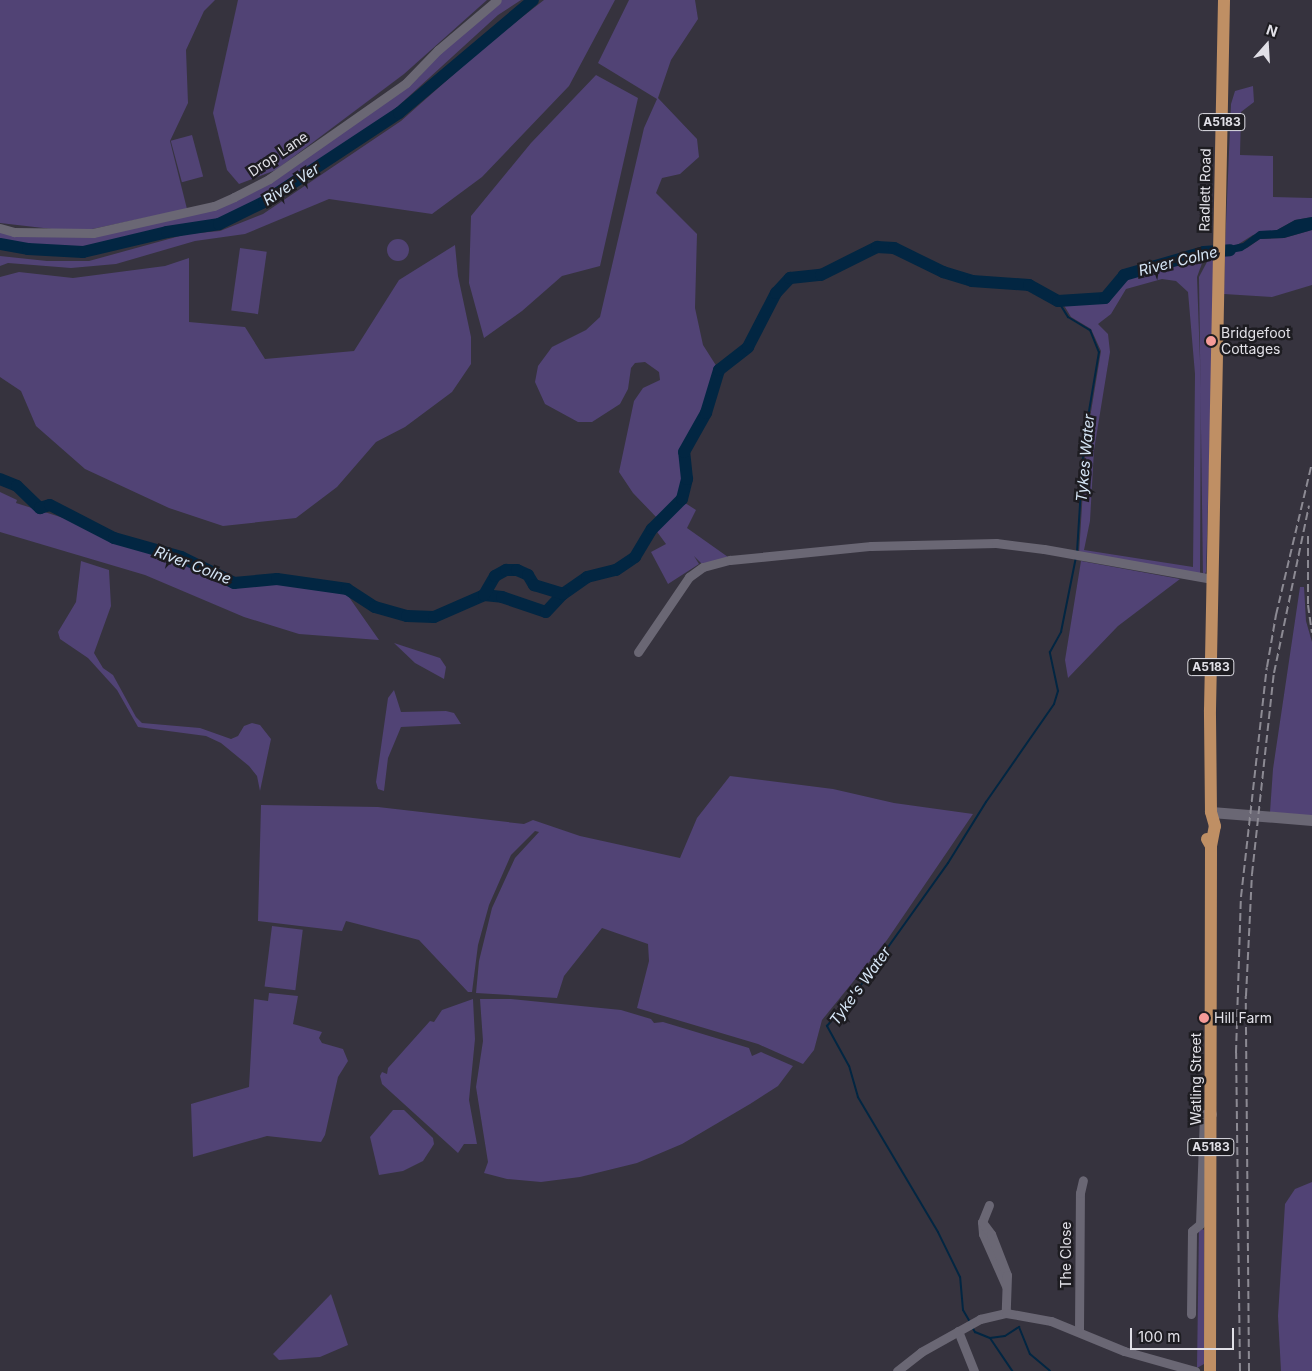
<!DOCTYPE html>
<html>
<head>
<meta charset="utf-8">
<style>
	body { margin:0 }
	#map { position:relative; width:1312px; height:1371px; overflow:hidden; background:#36333e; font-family:Inter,sans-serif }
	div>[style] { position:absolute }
	.green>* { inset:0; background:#514375; transform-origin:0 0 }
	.round { border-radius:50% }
	.water>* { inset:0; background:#022642 }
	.stream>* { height:2px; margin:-1px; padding:0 1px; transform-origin:1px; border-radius:1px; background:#022642 }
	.river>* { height:12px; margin:-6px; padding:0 6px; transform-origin:6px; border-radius:6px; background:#022642 }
	.street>* { height:9px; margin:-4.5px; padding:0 4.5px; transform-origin:4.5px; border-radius:4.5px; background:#6a6774 }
	.secondary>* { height:11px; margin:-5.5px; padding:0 5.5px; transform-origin:5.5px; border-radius:5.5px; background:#6a6774 }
	.primary>* { height:12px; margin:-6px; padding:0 6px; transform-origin:6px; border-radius:6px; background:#bf8f64 }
	.rail>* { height:2px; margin-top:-1px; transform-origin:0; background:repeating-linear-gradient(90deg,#8c8a93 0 8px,transparent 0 12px) }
	.dots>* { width:14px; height:14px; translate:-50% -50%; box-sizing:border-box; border:2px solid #1d1c21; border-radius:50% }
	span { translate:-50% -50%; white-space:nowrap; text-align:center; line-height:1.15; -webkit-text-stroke:5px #1d1c21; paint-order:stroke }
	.shield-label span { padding:1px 4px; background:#1d1c21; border:1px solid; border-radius:4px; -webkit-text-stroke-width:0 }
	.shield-label { font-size:12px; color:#e1e0e7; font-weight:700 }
	.street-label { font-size:14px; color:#e1e0e7 }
	.poi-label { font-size:14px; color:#e1e0e7 }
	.left { translate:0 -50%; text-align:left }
	.water-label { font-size:15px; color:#d6e6f6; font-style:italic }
	.north { position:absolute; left:1242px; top:20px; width:50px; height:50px; -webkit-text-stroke:4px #1d1c21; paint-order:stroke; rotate:19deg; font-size:14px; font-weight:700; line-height:20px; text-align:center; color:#e1e0e7 }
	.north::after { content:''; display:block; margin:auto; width:18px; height:22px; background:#e1e0e7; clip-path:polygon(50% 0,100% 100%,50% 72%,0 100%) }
	.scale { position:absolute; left:1130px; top:1328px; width:104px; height:22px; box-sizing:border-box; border:2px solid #e1e0e7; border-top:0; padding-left:6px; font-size:15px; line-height:18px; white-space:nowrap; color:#e1e0e7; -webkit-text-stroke:4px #1d1c21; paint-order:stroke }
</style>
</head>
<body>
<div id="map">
	<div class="green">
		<div style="clip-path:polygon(0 0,215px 0,204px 11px,186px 50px,188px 103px,170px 141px,187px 209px,78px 232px,0 223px)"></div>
		<div style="clip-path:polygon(238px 0,487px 0,404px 74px,276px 170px,239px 184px,227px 170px,213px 113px)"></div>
		<div style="clip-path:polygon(501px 0,521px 0,498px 15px,395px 109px,245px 210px,220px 220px,83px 250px,29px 247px,0 242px,0 229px,78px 236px,215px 207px,363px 118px,419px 77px,442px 50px)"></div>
		<div style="clip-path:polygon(544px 0,615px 0,569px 86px,482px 177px,432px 214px,329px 199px,245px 234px,195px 241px,116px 264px,71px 268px,8px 263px,0 266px,0 256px,47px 261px,89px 261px,187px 234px,220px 231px,263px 214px,401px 121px,490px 42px)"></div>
		<div style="clip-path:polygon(629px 0,695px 0,698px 19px,671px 60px,658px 98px,697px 139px,699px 157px,680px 174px,662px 178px,656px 193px,697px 234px,695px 308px,703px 345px,717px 367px,709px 394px,682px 450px,685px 476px,680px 498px,659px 520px,633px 493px,619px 472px,634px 401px,643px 388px,660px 380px,659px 372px,645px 362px,635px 363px,631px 368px,628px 389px,620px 404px,592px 422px,578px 422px,545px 404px,535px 382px,538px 366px,552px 347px,586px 330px,600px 317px,644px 128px,657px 99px,598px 63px)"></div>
		<div style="clip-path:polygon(596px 75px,638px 98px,600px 266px,562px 276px,522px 311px,484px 338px,469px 283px,471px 216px,531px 143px)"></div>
		<div style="clip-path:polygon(1253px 86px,1254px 102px,1241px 112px,1240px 155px,1273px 156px,1273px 197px,1312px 198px,1312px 217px,1295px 220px,1277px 230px,1253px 235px,1237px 245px,1225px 247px,1231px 104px,1235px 91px)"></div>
		<div style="left:192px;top:135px;width:43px;height:22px;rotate:75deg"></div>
		<div style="clip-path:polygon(1312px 230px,1312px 285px,1272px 297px,1224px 294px,1225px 254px,1247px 248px,1260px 239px,1284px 238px)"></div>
		<div class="round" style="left:387px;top:239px;width:22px;height:22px"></div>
		<div style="clip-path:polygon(455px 245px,458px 276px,471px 337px,471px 364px,452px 392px,405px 427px,376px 442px,337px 487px,296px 518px,223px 526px,169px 508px,85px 469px,36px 426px,21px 391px,0 377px,0 277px,19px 272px,73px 278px,165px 266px,189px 258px,189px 322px,245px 327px,265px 359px,354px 351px,399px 280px)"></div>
		<div style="left:240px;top:248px;width:27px;height:63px;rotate:8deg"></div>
		<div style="clip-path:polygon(evenodd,1205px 255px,1197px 277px,1201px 388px,1200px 575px,1079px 554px,1086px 442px,1101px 351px,1091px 329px,1071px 317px,1062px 302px,1107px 299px,1126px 275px,1205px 255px,1162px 279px,1176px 281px,1188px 292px,1195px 374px,1193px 567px,1084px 550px,1090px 521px,1094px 450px,1110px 352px,1108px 334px,1098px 324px,1111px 314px,1126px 289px,1162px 279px)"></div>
		<div style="clip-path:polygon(1215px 258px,1206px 572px,1203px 577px,1199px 277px,1208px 260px)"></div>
		<div style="clip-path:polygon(0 492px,17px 500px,16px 503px,73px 521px,102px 535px,181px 560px,225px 582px,253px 585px,276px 581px,344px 590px,379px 640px,299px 634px,244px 617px,145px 575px,0 532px)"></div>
		<div style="clip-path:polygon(682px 501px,696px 510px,687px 528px,728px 557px,703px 565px,694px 556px,699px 564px,668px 584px,651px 552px,666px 544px,655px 529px)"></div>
		<div style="clip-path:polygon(81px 561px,109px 570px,111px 606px,94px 653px,103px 668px,113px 675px,136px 717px,142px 723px,200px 728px,231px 739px,238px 736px,244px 726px,252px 723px,260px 725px,271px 739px,260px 791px,257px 776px,249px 766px,221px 743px,206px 736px,138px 727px,117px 690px,88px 658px,60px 639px,58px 632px,76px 602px)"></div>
		<div style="clip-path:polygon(1081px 561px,1180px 579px,1118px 626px,1068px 678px,1065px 660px)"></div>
		<div style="clip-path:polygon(1300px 587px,1304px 587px,1306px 621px,1312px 642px,1312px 816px,1270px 812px,1273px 769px)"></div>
		<div style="clip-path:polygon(394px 643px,440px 658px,446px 667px,444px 679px,415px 663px)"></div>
		<div style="clip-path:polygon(394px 690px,401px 712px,446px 711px,454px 713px,461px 724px,401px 727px,388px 758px,384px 791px,378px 789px,376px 782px,388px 698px)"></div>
		<div style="clip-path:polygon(730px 776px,833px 789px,894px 803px,973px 814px,887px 940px,822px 1020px,814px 1050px,803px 1064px,758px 1044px,637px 1008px,649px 961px,648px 944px,602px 928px,564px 976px,557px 998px,476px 993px,479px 961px,492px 908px,515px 858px,539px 832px,535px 831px,511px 855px,489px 905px,478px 945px,472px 992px,468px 992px,419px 940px,346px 921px,342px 931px,258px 921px,261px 805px,378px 807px,524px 824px,533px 820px,580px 836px,680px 858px,697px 818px)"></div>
		<div style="left:272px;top:926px;width:31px;height:61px;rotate:7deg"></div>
		<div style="clip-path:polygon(269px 993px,298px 996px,293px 1024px,322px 1032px,319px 1038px,322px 1043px,343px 1049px,348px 1061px,338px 1077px,325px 1135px,321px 1142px,267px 1136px,193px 1157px,191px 1104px,249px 1087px,254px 999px,268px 1001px)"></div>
		<div style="clip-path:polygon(473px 999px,475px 1039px,469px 1100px,477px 1144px,464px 1144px,458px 1153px,382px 1084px,380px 1076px,382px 1072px,387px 1074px,388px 1068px,430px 1021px,434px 1022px,442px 1010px)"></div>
		<div style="clip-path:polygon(480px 999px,511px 999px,621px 1010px,651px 1019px,654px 1023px,663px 1022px,749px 1048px,752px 1056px,761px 1052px,793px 1066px,778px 1086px,750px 1104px,682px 1144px,637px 1163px,580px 1177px,541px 1182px,507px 1179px,484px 1173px,488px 1162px,476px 1087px,483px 1041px)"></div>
		<div style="clip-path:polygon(393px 1110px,404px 1110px,433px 1138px,434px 1144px,423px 1161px,403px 1171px,379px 1175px,370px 1137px)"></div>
		<div style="clip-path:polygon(1312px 1182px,1312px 1371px,1281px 1371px,1278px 1316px,1285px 1204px,1295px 1189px)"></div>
		<div style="clip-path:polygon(1199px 1227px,1204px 1230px,1204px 1364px,1197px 1368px)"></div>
		<div style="clip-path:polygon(331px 1294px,348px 1345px,320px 1357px,279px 1360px,273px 1354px)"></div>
	</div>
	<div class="water">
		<div style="clip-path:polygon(1312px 217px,1312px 230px,1284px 238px,1260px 239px,1242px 251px,1225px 254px,1225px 247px,1243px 243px,1259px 231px,1277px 230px,1295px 220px)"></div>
	</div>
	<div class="stream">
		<div style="left:1058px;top:301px;width:19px;rotate:58deg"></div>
		<div style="left:1068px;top:317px;width:26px;rotate:31deg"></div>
		<div style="left:1090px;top:330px;width:24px;rotate:68deg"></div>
		<div style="left:1099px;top:352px;width:90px;rotate:99.6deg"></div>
		<div style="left:1084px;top:441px;width:111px;rotate:93.6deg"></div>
		<div style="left:970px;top:1322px;width:14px;rotate:-120deg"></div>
		<div style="left:963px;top:1310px;width:33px;rotate:-95deg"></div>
		<div style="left:960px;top:1277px;width:50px;rotate:-116.1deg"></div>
		<div style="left:938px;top:1232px;width:157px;rotate:-120.7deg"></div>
		<div style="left:858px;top:1097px;width:32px;rotate:-106deg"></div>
		<div style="left:849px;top:1066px;width:46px;rotate:-118.8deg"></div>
		<div style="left:827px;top:1026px;width:53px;rotate:-50.3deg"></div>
		<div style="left:861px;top:985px;width:150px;rotate:-54.5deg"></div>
		<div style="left:948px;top:863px;width:72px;rotate:-58.1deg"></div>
		<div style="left:986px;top:802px;width:119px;rotate:-55.2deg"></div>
		<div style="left:1054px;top:704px;width:14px;rotate:-73deg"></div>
		<div style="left:1058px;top:691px;width:40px;rotate:-102deg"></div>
		<div style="left:1050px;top:652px;width:23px;rotate:-61deg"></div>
		<div style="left:1061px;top:632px;width:76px;rotate:-78.7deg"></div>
		<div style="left:972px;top:1327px;width:6px;rotate:59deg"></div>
		<div style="left:975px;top:1332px;width:16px;rotate:22deg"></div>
		<div style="left:990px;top:1338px;width:40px;rotate:56deg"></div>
		<div style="left:990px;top:1338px;width:15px;rotate:-8deg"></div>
		<div style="left:1005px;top:1336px;width:17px;rotate:-33deg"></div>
		<div style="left:1019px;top:1327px;width:29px;rotate:68deg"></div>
		<div style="left:1030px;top:1354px;width:26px;rotate:40deg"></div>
	</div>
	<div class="river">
		<div style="left:0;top:244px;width:28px;rotate:10deg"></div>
		<div style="left:28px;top:249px;width:55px;rotate:3.1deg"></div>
		<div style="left:83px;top:252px;width:86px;rotate:-13.4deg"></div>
		<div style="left:167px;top:232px;width:53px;rotate:-8.7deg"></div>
		<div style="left:219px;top:224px;width:50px;rotate:-26.1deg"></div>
		<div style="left:264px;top:202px;width:162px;rotate:-33.4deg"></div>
		<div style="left:399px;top:113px;width:175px;rotate:-40.1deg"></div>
		<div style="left:0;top:479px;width:18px;rotate:22deg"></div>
		<div style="left:17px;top:486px;width:32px;rotate:44deg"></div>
		<div style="left:40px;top:508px;width:10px;rotate:-17deg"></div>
		<div style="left:50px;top:505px;width:72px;rotate:27.3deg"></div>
		<div style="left:114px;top:538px;width:70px;rotate:15.8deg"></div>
		<div style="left:181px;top:557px;width:59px;rotate:26.1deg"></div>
		<div style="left:234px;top:583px;width:43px;rotate:-5.3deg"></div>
		<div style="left:277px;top:579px;width:71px;rotate:8.1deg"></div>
		<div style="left:347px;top:589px;width:33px;rotate:33deg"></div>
		<div style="left:375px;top:607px;width:33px;rotate:16deg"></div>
		<div style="left:407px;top:616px;width:27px;rotate:2deg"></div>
		<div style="left:434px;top:617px;width:55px;rotate:-23.7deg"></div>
		<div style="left:484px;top:595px;width:18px;rotate:6deg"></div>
		<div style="left:502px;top:597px;width:46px;rotate:18.8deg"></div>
		<div style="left:546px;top:612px;width:25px;rotate:-47deg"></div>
		<div style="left:563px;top:594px;width:29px;rotate:-35deg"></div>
		<div style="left:587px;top:577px;width:30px;rotate:-14deg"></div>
		<div style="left:616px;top:570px;width:23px;rotate:-34deg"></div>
		<div style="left:635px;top:557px;width:33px;rotate:-59deg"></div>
		<div style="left:652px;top:529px;width:42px;rotate:-45deg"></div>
		<div style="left:682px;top:499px;width:21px;rotate:-76deg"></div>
		<div style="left:687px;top:479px;width:27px;rotate:-96deg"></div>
		<div style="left:684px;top:452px;width:45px;rotate:-60.6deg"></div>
		<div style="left:706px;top:413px;width:45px;rotate:-73.2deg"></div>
		<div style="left:719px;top:370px;width:37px;rotate:-38deg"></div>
		<div style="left:748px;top:347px;width:61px;rotate:-62.6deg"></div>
		<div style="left:776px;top:293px;width:21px;rotate:-47deg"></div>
		<div style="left:790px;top:278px;width:31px;rotate:-6deg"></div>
		<div style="left:821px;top:275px;width:63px;rotate:-26.6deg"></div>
		<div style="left:877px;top:247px;width:17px;rotate:3deg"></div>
		<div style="left:894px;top:248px;width:55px;rotate:26.1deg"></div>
		<div style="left:943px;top:272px;width:30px;rotate:17deg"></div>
		<div style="left:972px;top:281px;width:57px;rotate:4deg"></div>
		<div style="left:1029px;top:285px;width:33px;rotate:29deg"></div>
		<div style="left:1058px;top:301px;width:47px;rotate:-3.7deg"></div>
		<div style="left:1105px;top:298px;width:30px;rotate:-50deg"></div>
		<div style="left:1124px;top:275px;width:83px;rotate:-16deg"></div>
		<div style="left:1204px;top:252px;width:26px;rotate:-4deg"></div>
		<div style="left:484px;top:595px;width:22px;rotate:-60deg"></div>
		<div style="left:495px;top:576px;width:13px;rotate:-29deg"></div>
		<div style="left:506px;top:570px;width:11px"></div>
		<div style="left:517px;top:570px;width:12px;rotate:24deg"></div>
		<div style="left:528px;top:575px;width:12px;rotate:59deg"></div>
		<div style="left:534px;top:585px;width:30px;rotate:17deg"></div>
	</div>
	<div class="street">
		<div style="left:0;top:228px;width:15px;rotate:16deg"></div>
		<div style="left:14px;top:232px;width:79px;rotate:0.7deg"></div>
		<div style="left:93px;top:233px;width:124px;rotate:-12.6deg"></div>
		<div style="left:214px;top:206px;width:22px;rotate:-24deg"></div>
		<div style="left:234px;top:197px;width:39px;rotate:-27deg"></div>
		<div style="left:269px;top:179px;width:167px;rotate:-35deg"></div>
		<div style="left:406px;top:83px;width:46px;rotate:-45.9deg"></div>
		<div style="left:438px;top:50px;width:77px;rotate:-40.3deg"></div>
		<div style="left:638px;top:652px;width:91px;rotate:-55.8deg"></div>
		<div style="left:689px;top:577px;width:17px;rotate:-36deg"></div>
		<div style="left:703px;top:567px;width:28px;rotate:-15deg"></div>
		<div style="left:730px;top:560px;width:142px;rotate:-5.7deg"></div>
		<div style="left:871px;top:546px;width:125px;rotate:-1.4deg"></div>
		<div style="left:996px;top:543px;width:48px;rotate:7.1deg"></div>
		<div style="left:1044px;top:549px;width:171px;rotate:10.1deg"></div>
		<div style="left:989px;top:1205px;width:18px;rotate:112deg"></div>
		<div style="left:982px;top:1222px;width:12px;rotate:85deg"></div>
		<div style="left:983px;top:1234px;width:57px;rotate:66.1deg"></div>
		<div style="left:982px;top:1222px;width:15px;rotate:53deg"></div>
		<div style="left:991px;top:1234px;width:44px;rotate:68.7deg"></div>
		<div style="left:1007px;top:1275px;width:38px;rotate:92deg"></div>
		<div style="left:1191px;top:1314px;width:83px;rotate:-89.3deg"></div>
		<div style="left:1192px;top:1231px;width:11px;rotate:-41deg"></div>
		<div style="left:1200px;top:1224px;width:110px;rotate:-87.9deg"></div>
		<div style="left:1204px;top:1114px;width:8px"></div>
		<div style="left:1079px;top:1330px;width:137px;rotate:-89.6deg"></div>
		<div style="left:1080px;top:1193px;width:13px;rotate:-77deg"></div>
		<div style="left:958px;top:1331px;width:43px;rotate:68.2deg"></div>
		<div style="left:897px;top:1371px;width:31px;rotate:-38deg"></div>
		<div style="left:921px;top:1352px;width:68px;rotate:-29.2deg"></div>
		<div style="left:980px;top:1319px;width:27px;rotate:-13deg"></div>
		<div style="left:1006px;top:1313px;width:46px;rotate:10.1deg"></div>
		<div style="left:1051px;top:1321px;width:79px;rotate:22.3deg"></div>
		<div style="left:1124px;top:1351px;width:74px;rotate:15.7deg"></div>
	</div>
	<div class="secondary">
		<div style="left:1211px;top:812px;width:101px;rotate:4.5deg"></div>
	</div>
	<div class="primary">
		<div style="left:1207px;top:839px;width:8px;rotate:60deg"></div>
		<div style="left:1211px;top:846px;width:525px;rotate:90.11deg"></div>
		<div style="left:1211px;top:846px;width:20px;rotate:-79deg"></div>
		<div style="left:1215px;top:826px;width:15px;rotate:-106deg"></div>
		<div style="left:1211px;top:812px;width:102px;rotate:-90.6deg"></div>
		<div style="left:1210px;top:710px;width:710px;rotate:-88.87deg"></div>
	</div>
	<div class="rail">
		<div style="left:1308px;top:536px;width:69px;rotate:90deg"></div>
		<div style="left:1308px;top:605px;width:28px;rotate:82deg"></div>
		<div style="left:1240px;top:1371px;width:318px;rotate:-90.7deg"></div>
		<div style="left:1236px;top:1053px;width:156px;rotate:-88.2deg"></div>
		<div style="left:1241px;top:897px;width:231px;rotate:-83.6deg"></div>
		<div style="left:1267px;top:667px;width:53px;rotate:-80.2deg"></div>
		<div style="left:1276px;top:615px;width:156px;rotate:-76.7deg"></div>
		<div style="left:1249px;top:1371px;width:375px;rotate:-90.5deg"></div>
		<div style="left:1246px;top:996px;width:122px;rotate:-87.2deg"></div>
		<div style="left:1252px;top:874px;width:202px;rotate:-83.8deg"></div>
		<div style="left:1274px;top:673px;width:171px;rotate:-78.2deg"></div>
	</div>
	<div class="dots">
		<div style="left:1211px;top:341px;background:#f59b98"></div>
		<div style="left:1204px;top:1018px;background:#f59b98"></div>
	</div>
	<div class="shield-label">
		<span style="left:1222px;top:122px">A5183</span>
		<span style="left:1211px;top:667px">A5183</span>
		<span style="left:1211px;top:1147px">A5183</span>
	</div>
	<div class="street-label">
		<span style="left:278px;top:154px;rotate:-34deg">Drop Lane</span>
		<span style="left:1205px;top:190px;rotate:-89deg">Radlett Road</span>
		<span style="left:1196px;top:1079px;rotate:-90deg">Watling Street</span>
		<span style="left:1066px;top:1255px;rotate:-90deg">The Close</span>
	</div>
	<div class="poi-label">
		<span class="left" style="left:1221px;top:341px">Bridgefoot<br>Cottages</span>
		<span class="left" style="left:1214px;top:1018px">Hill Farm</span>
	</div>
	<div class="water-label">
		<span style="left:291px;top:184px;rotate:-33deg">River Ver</span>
		<span style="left:1178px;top:261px;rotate:-14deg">River Colne</span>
		<span style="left:1085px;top:458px;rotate:-85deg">Tykes Water</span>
		<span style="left:193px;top:565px;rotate:21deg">River Colne</span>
		<span style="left:860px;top:986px;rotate:-54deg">Tyke's Water</span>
	</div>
	<div class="north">N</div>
	<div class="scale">100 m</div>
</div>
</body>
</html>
